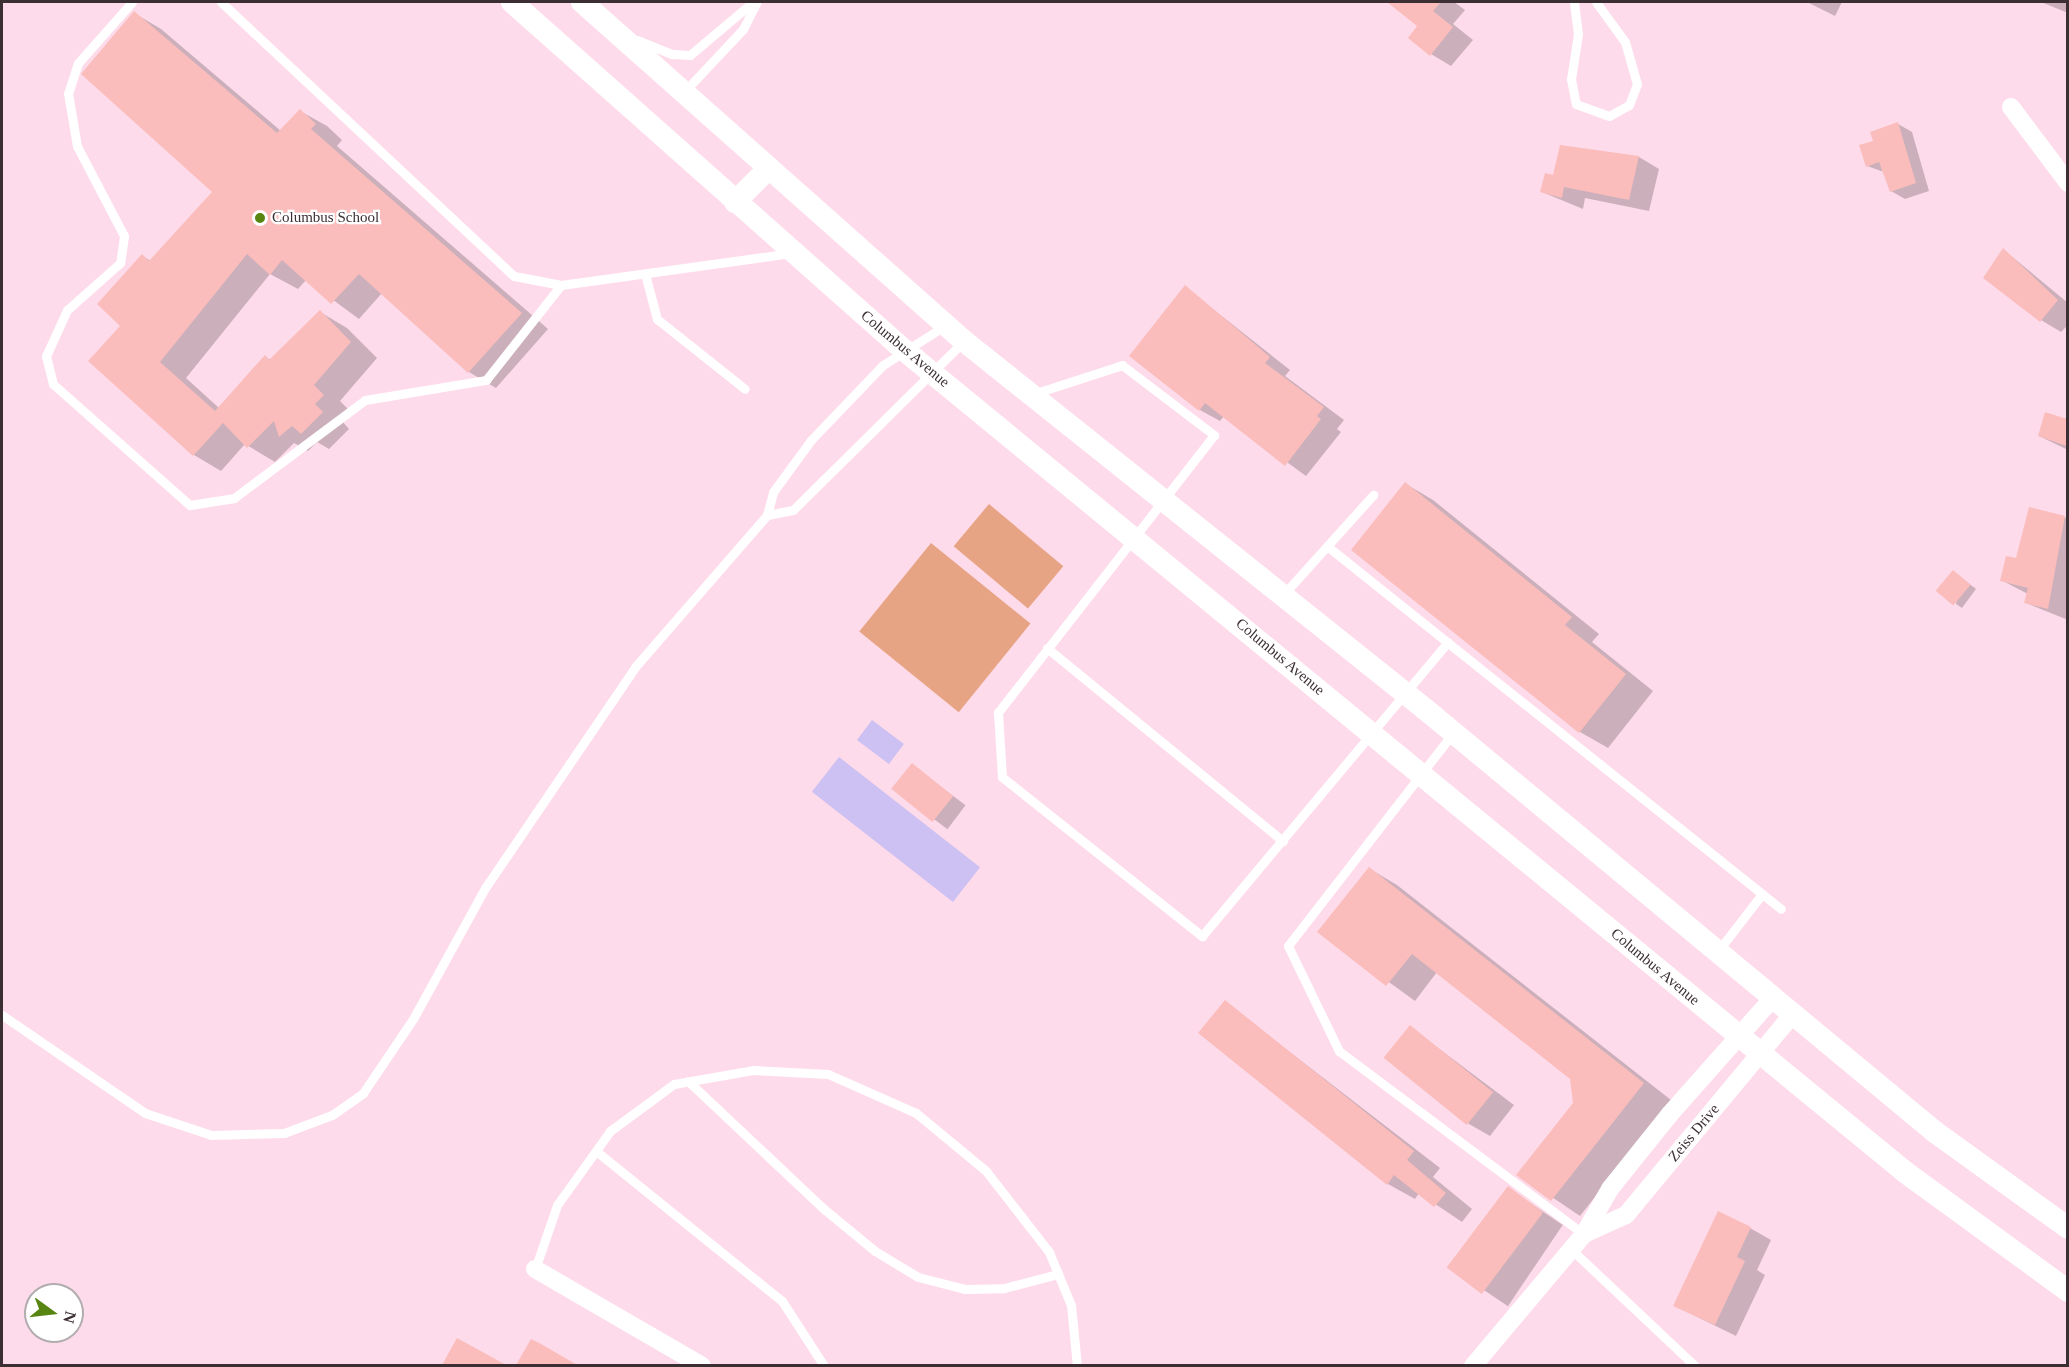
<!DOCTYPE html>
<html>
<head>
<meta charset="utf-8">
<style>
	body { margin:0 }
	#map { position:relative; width:2069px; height:1367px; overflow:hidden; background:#fedbea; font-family:Georgia,serif }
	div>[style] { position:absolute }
	.green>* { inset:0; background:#e7a484; transform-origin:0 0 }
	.water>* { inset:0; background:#cdc1f3; transform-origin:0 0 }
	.shadow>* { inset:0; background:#0003; transform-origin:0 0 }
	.building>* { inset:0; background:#fabdbc; transform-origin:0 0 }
	.service>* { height:9px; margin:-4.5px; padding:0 4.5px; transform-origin:4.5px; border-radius:4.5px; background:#fff }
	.minor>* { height:18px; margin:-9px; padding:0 9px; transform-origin:9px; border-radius:9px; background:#fff }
	.tertiary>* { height:22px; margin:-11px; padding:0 11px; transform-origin:11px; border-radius:11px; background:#fff }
	.dots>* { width:16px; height:16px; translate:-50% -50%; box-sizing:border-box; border:3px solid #fff; border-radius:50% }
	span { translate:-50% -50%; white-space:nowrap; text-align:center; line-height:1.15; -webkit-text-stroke:4.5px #fff; paint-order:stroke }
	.poi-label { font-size:15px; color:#3c2f34 }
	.left { translate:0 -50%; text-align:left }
	.street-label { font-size:15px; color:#3c2f34 }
	.frame { position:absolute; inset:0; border:3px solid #3c2f34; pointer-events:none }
	.north { position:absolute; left:24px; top:1283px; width:60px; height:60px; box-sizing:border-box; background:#fff; border:2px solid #b1acae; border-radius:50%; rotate:105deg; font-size:16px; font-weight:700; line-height:24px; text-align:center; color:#3c2f34 }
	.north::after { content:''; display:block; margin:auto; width:21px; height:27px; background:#588411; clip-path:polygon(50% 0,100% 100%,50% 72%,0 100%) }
</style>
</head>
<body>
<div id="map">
	<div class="green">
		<div style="left:989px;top:504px;width:97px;height:55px;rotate:40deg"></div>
		<div style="left:931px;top:543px;width:128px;height:114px;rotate:39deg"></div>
	</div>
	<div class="water">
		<div style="left:872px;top:720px;width:40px;height:25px;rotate:37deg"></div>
		<div style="left:839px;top:757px;width:179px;height:44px;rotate:38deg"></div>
	</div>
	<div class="shadow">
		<div style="clip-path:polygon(1390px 2px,1454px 2px,1465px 10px,1453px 24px,1473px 40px,1451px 66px,1431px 54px,1419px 26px)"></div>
		<div style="clip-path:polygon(1807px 2px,1842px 2px,1835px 16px)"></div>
		<div style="clip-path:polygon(2041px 2px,2068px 2px,2068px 13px)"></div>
		<div style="clip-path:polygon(134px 13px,161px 29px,281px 131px,300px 111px,327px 126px,342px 140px,337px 146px,548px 329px,496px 388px,469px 372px,382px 293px,359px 319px,306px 280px,298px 289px,270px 274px,186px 378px,219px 408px,265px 357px,271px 360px,320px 312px,347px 328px,377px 358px,340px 401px,350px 411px,341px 420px,349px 429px,329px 449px,317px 442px,308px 451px,294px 443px,275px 462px,245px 444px,221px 471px,194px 455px,122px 325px,142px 256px,151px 261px,214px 192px)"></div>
		<div style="clip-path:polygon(1898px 124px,1912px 132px,1929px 191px,1905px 199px,1891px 191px,1884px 172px,1867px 166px)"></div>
		<div style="clip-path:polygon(1639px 157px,1659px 169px,1649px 211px,1585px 198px,1583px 209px,1542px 192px,1554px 177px)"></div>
		<div style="clip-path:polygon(2004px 250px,2068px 303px,2068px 325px,2061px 332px,2041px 320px)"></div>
		<div style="clip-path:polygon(1185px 287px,1290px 370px,1285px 376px,1344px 420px,1337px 429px,1341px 432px,1306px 476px,1224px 416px,1220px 421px,1200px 410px)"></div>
		<div style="clip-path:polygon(2068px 412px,2068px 450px,2039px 436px,2065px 420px)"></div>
		<div style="clip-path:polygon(1406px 484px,1433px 500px,1599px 634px,1592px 642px,1653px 691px,1608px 748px,1580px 732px,1353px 550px)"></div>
		<div style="clip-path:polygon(2064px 517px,2068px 519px,2068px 620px,2026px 603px,2028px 594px,2001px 580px)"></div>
		<div style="clip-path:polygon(1959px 576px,1976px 589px,1962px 608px,1956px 604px)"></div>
		<div style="left:912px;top:765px;width:67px;height:30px;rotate:37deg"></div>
		<div style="clip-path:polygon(1370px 869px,1397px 885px,1671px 1100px,1580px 1216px,1519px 1175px,1574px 1103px,1572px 1078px,1437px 972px,1415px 1001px,1320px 932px)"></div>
		<div style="clip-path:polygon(1225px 1002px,1440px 1168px,1433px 1177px,1472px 1209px,1462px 1222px,1419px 1193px,1415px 1199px,1388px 1184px)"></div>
		<div style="clip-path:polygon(1410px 1027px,1514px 1105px,1490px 1136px,1469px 1124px)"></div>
		<div style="left:1508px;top:1188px;width:66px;height:98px;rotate:34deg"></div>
		<div style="clip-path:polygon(1750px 1228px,1771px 1240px,1757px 1270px,1765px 1275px,1736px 1336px,1675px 1306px)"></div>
		<div style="clip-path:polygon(458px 1340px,503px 1366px,443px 1366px)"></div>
		<div style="clip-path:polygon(532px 1341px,575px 1366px,518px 1366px)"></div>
	</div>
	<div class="building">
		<div style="clip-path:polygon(1387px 2px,1441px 2px,1433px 11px,1453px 27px,1430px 56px,1408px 38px,1417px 26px)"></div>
		<div style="clip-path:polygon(134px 11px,277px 133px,300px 109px,316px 124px,311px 129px,522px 313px,468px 373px,359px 274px,331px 304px,282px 260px,270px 275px,247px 254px,160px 362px,215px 411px,265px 355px,269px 360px,320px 310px,351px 342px,314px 385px,324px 395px,315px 404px,323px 412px,301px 434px,292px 426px,279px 437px,274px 421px,247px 448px,223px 423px,193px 456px,88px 361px,120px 326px,97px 304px,142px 254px,149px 261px,212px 192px,81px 74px)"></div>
		<div style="clip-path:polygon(1898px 122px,1916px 183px,1890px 192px,1879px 162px,1866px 167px,1859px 145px,1873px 141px,1870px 132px)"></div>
		<div style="clip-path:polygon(1560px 145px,1639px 156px,1629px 200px,1564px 187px,1562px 198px,1540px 192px,1545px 173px,1553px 175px)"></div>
		<div style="clip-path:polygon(2003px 248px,2058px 300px,2040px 322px,1983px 278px)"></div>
		<div style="clip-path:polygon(1185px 285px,1270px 357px,1265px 363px,1324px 407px,1317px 416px,1321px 419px,1285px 466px,1205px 403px,1199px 411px,1129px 356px)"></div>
		<div style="clip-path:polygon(2045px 412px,2067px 419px,2067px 446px,2038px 436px)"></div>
		<div style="clip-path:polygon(1405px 482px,1572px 617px,1565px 625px,1626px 674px,1579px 733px,1351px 550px)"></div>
		<div style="clip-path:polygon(2029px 507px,2065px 516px,2048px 609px,2024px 603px,2028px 588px,2000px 581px,2006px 556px,2016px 558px)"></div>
		<div style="left:1953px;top:570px;width:23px;height:27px;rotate:40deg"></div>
		<div style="left:912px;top:763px;width:53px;height:33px;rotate:39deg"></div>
		<div style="clip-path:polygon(1369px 867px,1644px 1083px,1551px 1201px,1516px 1175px,1573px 1103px,1570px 1079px,1412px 954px,1386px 986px,1317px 932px)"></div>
		<div style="clip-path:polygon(1225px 1000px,1414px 1151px,1407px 1160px,1446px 1193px,1434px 1207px,1394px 1175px,1387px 1185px,1198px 1033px)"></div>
		<div style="left:1410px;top:1025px;width:107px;height:42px;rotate:39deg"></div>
		<div style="left:1508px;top:1186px;width:44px;height:102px;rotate:37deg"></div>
		<div style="clip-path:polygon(1718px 1211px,1751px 1227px,1737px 1257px,1745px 1261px,1715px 1325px,1673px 1306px)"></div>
		<div style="clip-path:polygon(457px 1338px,506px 1365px,442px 1365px)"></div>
		<div style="clip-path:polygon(531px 1339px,541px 1344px,577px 1365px,516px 1365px)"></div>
	</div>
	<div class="service">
		<div style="left:132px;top:2px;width:81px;rotate:131.5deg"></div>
		<div style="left:78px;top:63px;width:32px;rotate:108deg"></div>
		<div style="left:68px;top:93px;width:54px;rotate:80.4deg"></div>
		<div style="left:77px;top:146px;width:102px;rotate:62.4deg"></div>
		<div style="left:124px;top:236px;width:27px;rotate:98deg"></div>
		<div style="left:120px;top:263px;width:71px;rotate:138.4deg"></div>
		<div style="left:67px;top:310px;width:51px;rotate:114.5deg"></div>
		<div style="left:46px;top:356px;width:29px;rotate:76deg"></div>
		<div style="left:53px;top:384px;width:183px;rotate:41.5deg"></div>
		<div style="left:190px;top:505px;width:45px;rotate:-9deg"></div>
		<div style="left:234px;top:498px;width:164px;rotate:-36.8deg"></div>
		<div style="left:365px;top:400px;width:123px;rotate:-9.4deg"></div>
		<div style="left:486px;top:380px;width:121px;rotate:-51.7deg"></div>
		<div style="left:221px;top:2px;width:401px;rotate:43.1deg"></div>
		<div style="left:514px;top:276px;width:48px;rotate:10.8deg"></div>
		<div style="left:561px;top:285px;width:232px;rotate:-7.9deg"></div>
		<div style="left:1574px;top:2px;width:32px;rotate:83deg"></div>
		<div style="left:1578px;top:34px;width:46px;rotate:98.8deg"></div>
		<div style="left:1571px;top:79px;width:25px;rotate:79deg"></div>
		<div style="left:1576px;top:104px;width:35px;rotate:20deg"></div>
		<div style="left:1609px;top:116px;width:23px;rotate:-29deg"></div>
		<div style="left:1629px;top:105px;width:22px;rotate:-69deg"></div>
		<div style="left:1637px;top:84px;width:44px;rotate:-105.9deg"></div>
		<div style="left:1625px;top:42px;width:49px;rotate:-125.9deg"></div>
		<div style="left:637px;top:40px;width:38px;rotate:22deg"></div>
		<div style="left:672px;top:54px;width:18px;rotate:3deg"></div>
		<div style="left:690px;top:55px;width:82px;rotate:-40.1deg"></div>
		<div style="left:683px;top:93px;width:88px;rotate:-46.8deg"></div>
		<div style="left:743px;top:29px;width:30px;rotate:-63deg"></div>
		<div style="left:645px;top:274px;width:47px;rotate:75.1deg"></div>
		<div style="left:657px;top:319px;width:112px;rotate:38.5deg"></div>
		<div style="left:1033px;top:394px;width:94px;rotate:-18deg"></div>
		<div style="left:1122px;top:365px;width:116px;rotate:37.3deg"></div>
		<div style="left:1214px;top:435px;width:351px;rotate:127.9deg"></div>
		<div style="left:998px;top:712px;width:65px;rotate:86.5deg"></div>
		<div style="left:1002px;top:777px;width:256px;rotate:38.5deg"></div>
		<div style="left:1202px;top:936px;width:383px;rotate:-50.1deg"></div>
		<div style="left:767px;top:515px;width:26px;rotate:-11deg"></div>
		<div style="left:793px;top:510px;width:240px;rotate:-44.7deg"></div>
		<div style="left:1327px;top:546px;width:581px;rotate:38.64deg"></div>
		<div style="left:1283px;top:595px;width:135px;rotate:-48deg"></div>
		<div style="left:1047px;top:648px;width:305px;rotate:39.3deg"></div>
		<div style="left:1453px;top:733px;width:269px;rotate:127.8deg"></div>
		<div style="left:1288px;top:946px;width:117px;rotate:64.1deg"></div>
		<div style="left:1339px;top:1051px;width:306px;rotate:36.8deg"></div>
		<div style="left:1718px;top:951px;width:72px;rotate:-52.3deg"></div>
		<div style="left:2px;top:1015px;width:173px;rotate:34.4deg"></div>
		<div style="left:145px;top:1113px;width:70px;rotate:18.4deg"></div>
		<div style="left:211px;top:1135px;width:73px;rotate:-1.6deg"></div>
		<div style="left:284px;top:1133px;width:51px;rotate:-20.6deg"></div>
		<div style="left:332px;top:1115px;width:38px;rotate:-35deg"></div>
		<div style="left:363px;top:1093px;width:89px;rotate:-56deg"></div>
		<div style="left:413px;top:1019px;width:149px;rotate:-61.2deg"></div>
		<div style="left:485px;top:888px;width:267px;rotate:-55.8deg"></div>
		<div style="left:635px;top:667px;width:201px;rotate:-49deg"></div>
		<div style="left:767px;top:515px;width:24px;rotate:-75deg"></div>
		<div style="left:773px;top:492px;width:64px;rotate:-53.8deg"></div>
		<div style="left:811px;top:440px;width:104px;rotate:-46.2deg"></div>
		<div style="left:883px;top:365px;width:75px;rotate:-32.4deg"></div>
		<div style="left:688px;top:1081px;width:187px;rotate:43.3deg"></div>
		<div style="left:824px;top:1209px;width:66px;rotate:39.5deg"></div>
		<div style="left:875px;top:1251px;width:50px;rotate:31.2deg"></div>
		<div style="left:918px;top:1277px;width:49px;rotate:14.3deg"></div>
		<div style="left:965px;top:1289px;width:39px;rotate:-1deg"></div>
		<div style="left:1004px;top:1288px;width:56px;rotate:-14.5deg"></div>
		<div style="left:596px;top:1151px;width:239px;rotate:38.9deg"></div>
		<div style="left:782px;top:1301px;width:77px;rotate:57.1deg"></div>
		<div style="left:1573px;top:1251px;width:168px;rotate:43.3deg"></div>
		<div style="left:535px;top:1269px;width:68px;rotate:-71deg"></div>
		<div style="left:557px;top:1205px;width:91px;rotate:-54.4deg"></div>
		<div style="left:610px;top:1131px;width:79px;rotate:-36.3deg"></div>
		<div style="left:674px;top:1084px;width:80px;rotate:-10deg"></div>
		<div style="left:753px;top:1070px;width:75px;rotate:3.1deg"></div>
		<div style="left:828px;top:1074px;width:96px;rotate:23.9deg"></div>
		<div style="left:916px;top:1113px;width:91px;rotate:39.6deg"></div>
		<div style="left:986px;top:1171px;width:103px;rotate:52.1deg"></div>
		<div style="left:1049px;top:1252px;width:57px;rotate:67.5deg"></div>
		<div style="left:1071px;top:1305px;width:61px;rotate:84.4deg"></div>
	</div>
	<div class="minor">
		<div style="left:2011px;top:107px;width:95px;rotate:53.1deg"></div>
		<div style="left:1772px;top:999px;width:154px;rotate:131.6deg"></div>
		<div style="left:1670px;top:1114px;width:96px;rotate:128.7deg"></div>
		<div style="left:1610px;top:1189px;width:52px;rotate:120deg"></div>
		<div style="left:1584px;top:1234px;width:46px;rotate:-24.3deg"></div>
		<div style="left:1626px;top:1215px;width:260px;rotate:-50.3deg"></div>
		<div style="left:535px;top:1269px;width:193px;rotate:30.1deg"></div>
		<div style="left:1473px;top:1366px;width:172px;rotate:-49.9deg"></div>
	</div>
	<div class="tertiary">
		<div style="left:512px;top:2px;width:524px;rotate:41.6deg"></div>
		<div style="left:904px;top:350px;width:1295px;rotate:39.39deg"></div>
		<div style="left:1905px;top:1172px;width:202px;rotate:36.1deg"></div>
		<div style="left:582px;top:2px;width:511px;rotate:41.59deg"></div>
		<div style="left:964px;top:341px;width:590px;rotate:38.6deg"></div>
		<div style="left:1425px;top:709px;width:663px;rotate:39.67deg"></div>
		<div style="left:1935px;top:1132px;width:164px;rotate:35.8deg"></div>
		<div style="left:735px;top:202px;width:47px;rotate:-45deg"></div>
	</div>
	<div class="dots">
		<div style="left:260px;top:218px;background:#588411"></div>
	</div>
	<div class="poi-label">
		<span class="left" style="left:272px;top:218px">Columbus School</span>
	</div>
	<div class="street-label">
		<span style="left:905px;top:349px;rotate:40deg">Columbus Avenue</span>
		<span style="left:1280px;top:657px;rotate:40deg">Columbus Avenue</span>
		<span style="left:1655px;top:967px;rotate:40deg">Columbus Avenue</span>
		<span style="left:1694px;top:1133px;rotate:-50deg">Zeiss Drive</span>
	</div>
	<div class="frame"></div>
	<div class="north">N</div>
</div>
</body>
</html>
